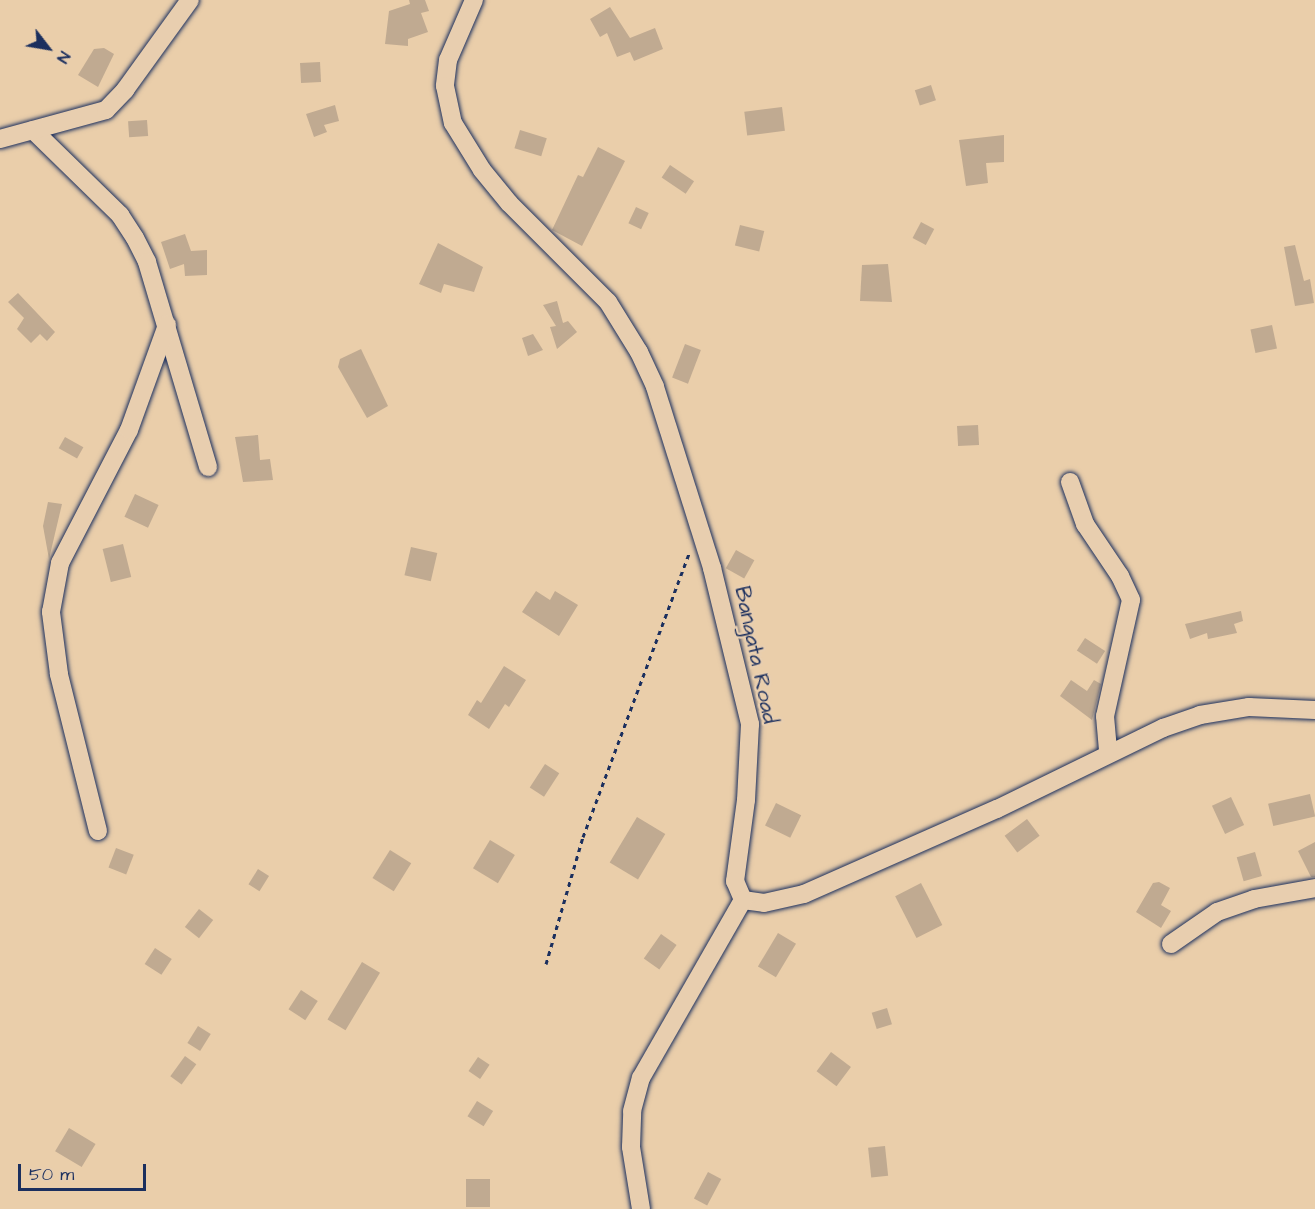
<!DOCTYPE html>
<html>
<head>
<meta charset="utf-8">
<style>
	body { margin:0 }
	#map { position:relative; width:1315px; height:1209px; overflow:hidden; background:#eaceaa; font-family:"Architects Daughter",sans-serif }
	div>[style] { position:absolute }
	.building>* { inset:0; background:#c0aa91; transform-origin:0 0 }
	.path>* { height:3px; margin-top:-1.5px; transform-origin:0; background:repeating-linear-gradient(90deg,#1b2f5e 0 4.5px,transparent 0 9px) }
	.roads { filter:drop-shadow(0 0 2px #1b2f5e) drop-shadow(0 0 2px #1b2f5e) }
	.minor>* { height:18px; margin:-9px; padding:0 9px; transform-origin:9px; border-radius:9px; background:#e8ceaf }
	span { translate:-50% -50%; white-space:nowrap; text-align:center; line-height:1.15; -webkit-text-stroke:4.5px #e8ceaf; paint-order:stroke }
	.street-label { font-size:22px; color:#1b2f5e }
	.north { position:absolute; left:18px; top:18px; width:60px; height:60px; -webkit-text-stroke:4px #e8ceaf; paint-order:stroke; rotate:121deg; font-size:16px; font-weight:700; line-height:24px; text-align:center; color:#1b2f5e }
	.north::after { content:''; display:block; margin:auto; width:21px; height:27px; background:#1b2f5e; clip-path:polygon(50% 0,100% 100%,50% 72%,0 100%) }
	.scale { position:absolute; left:18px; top:1164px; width:128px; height:27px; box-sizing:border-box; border:3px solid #1b2f5e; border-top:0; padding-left:8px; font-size:18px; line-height:21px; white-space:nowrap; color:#1b2f5e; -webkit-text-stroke:4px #e8ceaf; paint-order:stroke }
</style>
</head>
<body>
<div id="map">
	<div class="building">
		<div style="clip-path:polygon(409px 0,425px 0,429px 11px,421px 13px,428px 32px,408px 39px,408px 46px,385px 44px,389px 11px,410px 4px)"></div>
		<div style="clip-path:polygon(610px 7px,630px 38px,655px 28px,663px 49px,634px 61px,630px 52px,617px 57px,607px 33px,600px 37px,590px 19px)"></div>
		<div style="clip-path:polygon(104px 48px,114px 54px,98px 87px,78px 75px,94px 49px)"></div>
		<div style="left:320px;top:62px;width:20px;height:20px;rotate:87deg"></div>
		<div style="left:931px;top:85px;width:16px;height:17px;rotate:72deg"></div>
		<div style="clip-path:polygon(335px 105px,339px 121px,324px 125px,327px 132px,314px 137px,306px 114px)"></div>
		<div style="left:782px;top:107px;width:24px;height:38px;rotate:83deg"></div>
		<div style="left:147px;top:120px;width:16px;height:19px;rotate:86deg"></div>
		<div style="left:520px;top:130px;width:28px;height:19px;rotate:17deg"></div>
		<div style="clip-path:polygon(1004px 135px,1004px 162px,986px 163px,988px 183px,966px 186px,959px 140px)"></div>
		<div style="clip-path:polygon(598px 147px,625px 161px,582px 246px,552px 230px,578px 175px,583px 177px)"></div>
		<div style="left:670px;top:165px;width:29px;height:15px;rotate:34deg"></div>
		<div style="left:636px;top:207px;width:14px;height:18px;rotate:25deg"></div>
		<div style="left:921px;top:222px;width:15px;height:18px;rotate:28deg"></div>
		<div style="left:740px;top:225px;width:25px;height:21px;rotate:14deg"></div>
		<div style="clip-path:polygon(185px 234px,191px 251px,207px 250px,207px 275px,185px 276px,184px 264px,170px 269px,161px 242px)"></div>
		<div style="clip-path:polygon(438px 243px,483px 267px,474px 292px,444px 284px,441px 293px,419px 284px)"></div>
		<div style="clip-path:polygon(1295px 245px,1304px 281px,1310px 279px,1314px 303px,1295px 306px,1284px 247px)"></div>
		<div style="clip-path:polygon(888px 264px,892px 302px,860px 301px,862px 265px)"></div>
		<div style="clip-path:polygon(18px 293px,55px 332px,47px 341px,40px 334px,31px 343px,17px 329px,24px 318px,8px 302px)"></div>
		<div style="clip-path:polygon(557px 301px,563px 323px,568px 321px,577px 332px,557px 349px,550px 327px,556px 326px,543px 305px)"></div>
		<div style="left:1272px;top:325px;width:24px;height:22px;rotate:78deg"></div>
		<div style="clip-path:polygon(533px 334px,543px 350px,528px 356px,522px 338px)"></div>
		<div style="left:685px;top:344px;width:17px;height:36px;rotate:21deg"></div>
		<div style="clip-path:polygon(361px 349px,388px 406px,367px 418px,338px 367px,340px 359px)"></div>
		<div style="left:978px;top:425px;width:20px;height:21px;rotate:87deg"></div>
		<div style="clip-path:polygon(258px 435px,260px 460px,270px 459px,273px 480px,243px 482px,235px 437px)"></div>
		<div style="left:65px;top:437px;width:21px;height:13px;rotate:29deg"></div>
		<div style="left:135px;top:494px;width:26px;height:25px;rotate:25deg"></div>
		<div style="clip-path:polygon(48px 502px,62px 504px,49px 559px,43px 526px)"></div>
		<div style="left:123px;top:544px;width:34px;height:21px;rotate:76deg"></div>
		<div style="left:411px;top:547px;width:27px;height:29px;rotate:13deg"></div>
		<div style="left:736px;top:550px;width:21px;height:21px;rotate:29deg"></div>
		<div style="clip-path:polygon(536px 591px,550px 600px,555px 591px,578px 605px,559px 636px,522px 612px)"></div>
		<div style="clip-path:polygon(1241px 611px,1243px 621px,1234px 624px,1237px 633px,1208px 639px,1207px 633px,1190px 639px,1185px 624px)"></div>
		<div style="left:1085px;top:638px;width:24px;height:15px;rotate:33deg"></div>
		<div style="clip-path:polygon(504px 666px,526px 680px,509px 707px,505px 704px,489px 729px,468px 715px,477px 700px,481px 703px)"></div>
		<div style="clip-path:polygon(1071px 680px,1087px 691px,1094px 680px,1101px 684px,1092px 720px,1060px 696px)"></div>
		<div style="left:545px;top:764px;width:17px;height:28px;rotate:33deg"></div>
		<div style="left:1310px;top:794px;width:23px;height:43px;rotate:77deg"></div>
		<div style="left:1231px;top:797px;width:31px;height:21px;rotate:65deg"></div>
		<div style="left:776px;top:803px;width:28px;height:25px;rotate:26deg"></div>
		<div style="left:637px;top:817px;width:33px;height:53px;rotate:31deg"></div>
		<div style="left:1027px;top:819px;width:21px;height:28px;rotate:53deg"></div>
		<div style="left:490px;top:840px;width:29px;height:33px;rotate:31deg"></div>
		<div style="clip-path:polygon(1315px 842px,1315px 877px,1311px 877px,1298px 851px)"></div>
		<div style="left:116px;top:848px;width:19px;height:21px;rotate:21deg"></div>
		<div style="left:390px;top:850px;width:25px;height:33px;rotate:32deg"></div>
		<div style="left:1255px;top:852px;width:25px;height:19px;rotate:74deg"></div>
		<div style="left:258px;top:869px;width:13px;height:18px;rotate:32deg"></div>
		<div style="clip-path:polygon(1159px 882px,1170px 888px,1161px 905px,1171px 911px,1161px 928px,1136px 912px,1153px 883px)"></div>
		<div style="left:921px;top:883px;width:47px;height:29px;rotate:63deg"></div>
		<div style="left:199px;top:909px;width:18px;height:23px;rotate:38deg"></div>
		<div style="left:778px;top:933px;width:21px;height:39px;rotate:31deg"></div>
		<div style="left:661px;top:934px;width:19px;height:30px;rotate:35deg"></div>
		<div style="left:155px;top:948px;width:20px;height:19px;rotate:33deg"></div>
		<div style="left:362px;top:962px;width:21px;height:67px;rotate:31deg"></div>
		<div style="left:301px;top:990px;width:20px;height:23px;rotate:33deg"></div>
		<div style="left:887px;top:1008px;width:17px;height:16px;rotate:73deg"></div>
		<div style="left:198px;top:1026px;width:15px;height:20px;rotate:32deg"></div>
		<div style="left:831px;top:1052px;width:25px;height:24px;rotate:37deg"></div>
		<div style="left:185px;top:1056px;width:14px;height:25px;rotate:36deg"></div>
		<div style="left:478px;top:1057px;width:14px;height:17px;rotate:34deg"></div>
		<div style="left:477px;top:1101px;width:19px;height:18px;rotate:32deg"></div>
		<div style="left:69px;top:1128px;width:31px;height:27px;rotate:31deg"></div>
		<div style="left:885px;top:1146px;width:30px;height:17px;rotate:84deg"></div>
		<div style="left:708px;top:1172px;width:15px;height:30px;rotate:28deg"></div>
		<div style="left:466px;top:1179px;width:24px;height:28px"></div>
	</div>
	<div class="path">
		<div style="left:546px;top:964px;width:132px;rotate:-73.8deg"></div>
		<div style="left:583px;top:837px;width:303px;rotate:-69.5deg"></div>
	</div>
	<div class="roads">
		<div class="minor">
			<div style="left:474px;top:0;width:65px;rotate:113.4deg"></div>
			<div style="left:448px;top:60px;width:26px;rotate:97deg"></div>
			<div style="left:445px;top:86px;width:38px;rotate:78deg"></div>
			<div style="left:453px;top:123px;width:55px;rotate:58.3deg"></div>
			<div style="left:482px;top:170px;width:43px;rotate:50.7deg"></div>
			<div style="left:509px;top:203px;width:140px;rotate:45deg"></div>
			<div style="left:608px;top:302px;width:59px;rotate:58.2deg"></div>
			<div style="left:639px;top:352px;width:38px;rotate:65deg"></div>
			<div style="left:655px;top:387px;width:190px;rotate:72.5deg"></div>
			<div style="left:712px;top:568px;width:161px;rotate:76.3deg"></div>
			<div style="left:750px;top:724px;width:76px;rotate:93deg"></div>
			<div style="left:746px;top:800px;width:82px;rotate:97.7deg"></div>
			<div style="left:735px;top:881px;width:21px;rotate:67deg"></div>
			<div style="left:743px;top:900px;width:21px;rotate:8deg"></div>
			<div style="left:764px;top:903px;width:41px;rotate:-12.7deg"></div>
			<div style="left:804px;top:894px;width:211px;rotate:-23.8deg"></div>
			<div style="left:997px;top:809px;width:185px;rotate:-26deg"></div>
			<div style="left:1163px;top:728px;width:39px;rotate:-19deg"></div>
			<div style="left:1200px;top:715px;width:50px;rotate:-9.3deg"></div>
			<div style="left:1249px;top:707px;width:66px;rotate:2.6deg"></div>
			<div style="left:33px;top:130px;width:122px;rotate:44.3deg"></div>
			<div style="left:120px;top:215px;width:27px;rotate:57deg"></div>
			<div style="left:135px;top:238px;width:27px;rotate:63deg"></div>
			<div style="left:147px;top:262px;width:214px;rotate:73.4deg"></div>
			<div style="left:0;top:139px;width:110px;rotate:-15.3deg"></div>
			<div style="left:106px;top:110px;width:28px;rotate:-46deg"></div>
			<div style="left:125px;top:90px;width:111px;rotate:-54.2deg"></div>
			<div style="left:1070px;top:482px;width:45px;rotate:70.3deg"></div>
			<div style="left:1085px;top:524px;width:63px;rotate:56.1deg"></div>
			<div style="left:1120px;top:576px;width:26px;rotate:65deg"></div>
			<div style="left:1131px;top:600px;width:119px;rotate:102.6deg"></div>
			<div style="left:1105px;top:716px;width:38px;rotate:85deg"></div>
			<div style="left:98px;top:831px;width:162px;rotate:-104deg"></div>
			<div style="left:59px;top:674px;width:63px;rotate:-97.4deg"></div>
			<div style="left:51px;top:612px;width:50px;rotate:-79.6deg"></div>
			<div style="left:60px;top:563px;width:150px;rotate:-62.6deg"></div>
			<div style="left:129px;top:430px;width:112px;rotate:-70.1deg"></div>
			<div style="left:1171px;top:944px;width:56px;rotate:-34.8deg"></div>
			<div style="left:1217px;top:912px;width:39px;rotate:-19deg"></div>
			<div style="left:1254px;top:899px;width:62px;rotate:-10.2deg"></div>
			<div style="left:641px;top:1209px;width:63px;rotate:-99.2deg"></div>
			<div style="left:631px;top:1147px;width:36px;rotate:-88deg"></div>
			<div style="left:632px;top:1111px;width:34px;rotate:-75deg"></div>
			<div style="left:641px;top:1078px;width:205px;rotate:-60.2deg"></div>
		</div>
	</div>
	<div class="street-label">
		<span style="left:756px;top:655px;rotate:78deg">Bangata Road</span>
	</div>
	<div class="north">N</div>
	<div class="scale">50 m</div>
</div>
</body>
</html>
